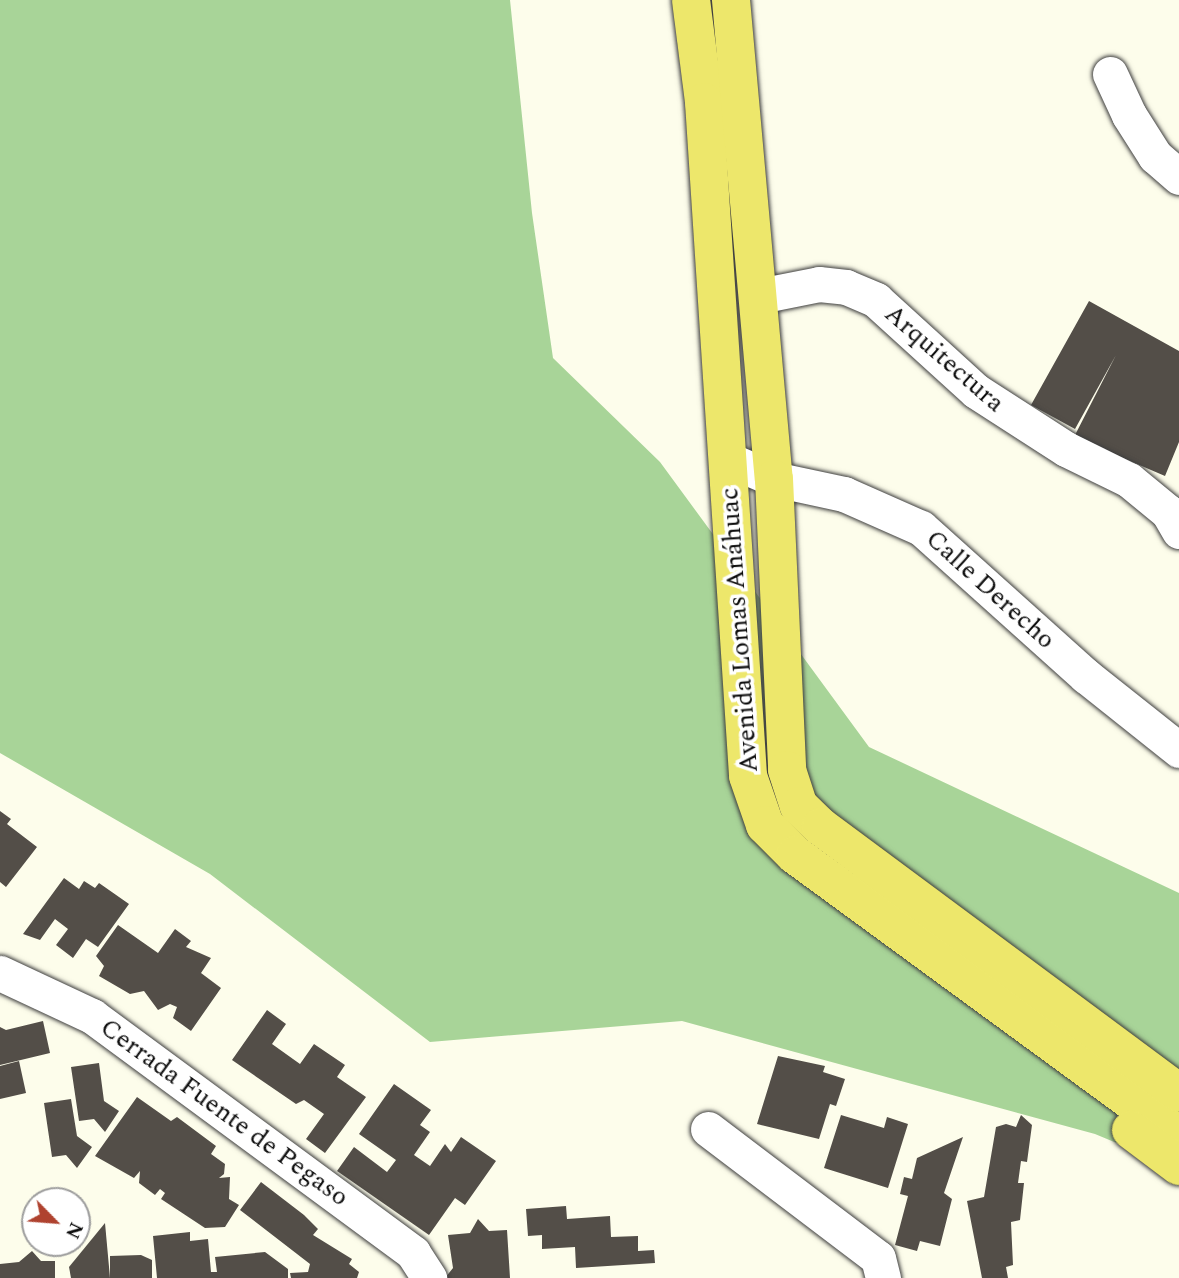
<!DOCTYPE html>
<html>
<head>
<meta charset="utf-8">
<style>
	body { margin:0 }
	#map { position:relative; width:1179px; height:1278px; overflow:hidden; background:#fdfdeb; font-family:Spectral,serif }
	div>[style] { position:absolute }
	.forest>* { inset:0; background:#a8d498 }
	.building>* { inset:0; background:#534e48 }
	.roads { filter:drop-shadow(0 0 2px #3e3e3e) drop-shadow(0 0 2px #3e3e3e) }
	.minor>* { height:35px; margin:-17.5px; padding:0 17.5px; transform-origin:17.5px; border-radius:17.5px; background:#fff }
	.major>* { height:38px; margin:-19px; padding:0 19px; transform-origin:19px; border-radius:19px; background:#ede76b }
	span { translate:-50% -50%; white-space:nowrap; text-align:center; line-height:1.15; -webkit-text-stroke:7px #fff; paint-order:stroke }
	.street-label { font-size:26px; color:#0b0b0b }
	.north { position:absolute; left:21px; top:1187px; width:70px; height:70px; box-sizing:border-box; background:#fff; border:2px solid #9d9d9d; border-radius:50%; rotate:115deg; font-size:19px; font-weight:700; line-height:28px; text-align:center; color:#0b0b0b }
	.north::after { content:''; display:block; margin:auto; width:24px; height:32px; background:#af422f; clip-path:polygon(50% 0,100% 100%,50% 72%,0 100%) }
</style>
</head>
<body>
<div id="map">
	<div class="forest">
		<div style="clip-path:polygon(0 0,510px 0,532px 213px,553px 358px,660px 462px,869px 747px,1179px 893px,1179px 1169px,1095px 1134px,682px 1021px,430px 1042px,210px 874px,0 753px)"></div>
	</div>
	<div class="building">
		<div style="clip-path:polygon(1089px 301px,1179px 351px,1179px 442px,1165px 476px,1074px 437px,1116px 355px,1075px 429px,1031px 405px)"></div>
		<div style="clip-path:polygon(0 811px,11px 819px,7px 824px,37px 847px,6px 887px,0 882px)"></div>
		<div style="clip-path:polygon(64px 878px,79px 889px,84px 881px,95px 888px,99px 883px,129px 904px,98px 947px,86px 939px,73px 958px,56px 945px,68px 929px,55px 919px,40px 940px,23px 934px)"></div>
		<div style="clip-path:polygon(118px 925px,158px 953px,175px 929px,191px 941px,186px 947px,211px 958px,201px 973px,221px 988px,191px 1031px,173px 1018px,177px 1007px,170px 1004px,158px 1010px,144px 991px,130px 994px,99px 976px,104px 966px,96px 956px)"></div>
		<div style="clip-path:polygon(267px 1010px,286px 1024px,272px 1044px,300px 1064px,314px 1044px,345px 1065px,337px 1077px,366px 1097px,325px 1153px,306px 1139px,324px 1114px,304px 1100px,296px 1104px,232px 1060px)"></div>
		<div style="clip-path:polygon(43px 1021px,50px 1053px,0 1065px,0 1027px,6px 1030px)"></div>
		<div style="clip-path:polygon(778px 1056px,825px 1066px,823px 1072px,845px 1079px,836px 1106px,830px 1104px,819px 1139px,757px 1124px)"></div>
		<div style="clip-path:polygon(19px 1061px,26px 1093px,0 1099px,0 1066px)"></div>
		<div style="clip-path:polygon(99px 1063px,104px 1101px,119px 1111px,105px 1132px,94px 1119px,79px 1121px,71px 1067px)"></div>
		<div style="clip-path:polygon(394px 1084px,431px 1110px,420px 1125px,430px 1132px,414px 1155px,430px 1166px,445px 1144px,451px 1152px,461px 1137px,496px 1161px,465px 1205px,455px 1198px,429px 1235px,337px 1171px,354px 1147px,387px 1172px,396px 1160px,359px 1134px)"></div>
		<div style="clip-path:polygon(137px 1097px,171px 1121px,177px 1117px,216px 1146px,211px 1154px,225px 1164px,224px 1174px,219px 1178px,230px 1177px,229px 1199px,239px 1205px,225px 1227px,205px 1228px,161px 1199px,165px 1193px,160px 1189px,155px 1195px,139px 1183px,140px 1171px,134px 1178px,95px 1156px)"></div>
		<div style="clip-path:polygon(71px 1099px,77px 1136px,92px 1147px,77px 1168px,66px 1155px,52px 1157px,44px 1103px)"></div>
		<div style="clip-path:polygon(841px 1115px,884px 1128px,887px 1117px,908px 1124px,888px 1188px,824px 1168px)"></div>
		<div style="clip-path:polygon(1021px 1115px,1032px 1125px,1027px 1162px,1021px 1161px,1018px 1183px,1024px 1183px,1020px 1220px,1011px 1222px,1013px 1265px,1006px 1267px,1008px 1278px,982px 1278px,967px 1201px,984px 1197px,996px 1127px,1006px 1124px,1016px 1127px)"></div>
		<div style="clip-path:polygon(963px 1137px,944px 1193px,952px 1199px,940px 1246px,920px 1241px,917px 1251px,895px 1245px,908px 1196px,900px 1194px,904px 1177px,912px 1179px,917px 1158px)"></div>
		<div style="clip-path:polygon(261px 1182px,304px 1215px,318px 1229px,313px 1235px,352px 1259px,349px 1264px,359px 1272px,357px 1278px,291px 1278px,290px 1273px,308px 1272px,310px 1264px,240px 1210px)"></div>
		<div style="clip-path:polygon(566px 1206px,567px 1219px,610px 1216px,611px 1237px,638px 1236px,638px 1251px,654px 1250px,655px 1263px,576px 1268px,575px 1247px,542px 1249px,542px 1235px,528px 1236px,526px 1209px)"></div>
		<div style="clip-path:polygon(478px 1219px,489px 1231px,507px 1230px,510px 1278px,445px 1278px,453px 1268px,448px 1235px,470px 1233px)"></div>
		<div style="clip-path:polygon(105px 1223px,110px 1278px,71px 1278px,69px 1267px)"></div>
		<div style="clip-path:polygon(190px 1232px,190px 1241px,208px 1239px,211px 1272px,217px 1272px,215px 1257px,265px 1252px,288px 1269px,288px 1278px,157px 1278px,153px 1236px)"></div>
		<div style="clip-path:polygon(32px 1251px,41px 1261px,55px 1261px,55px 1278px,0 1278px,0 1264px,19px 1262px)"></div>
		<div style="clip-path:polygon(141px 1255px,152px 1260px,152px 1278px,110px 1278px,110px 1256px)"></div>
	</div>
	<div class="roads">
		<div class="minor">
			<div style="left:1110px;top:74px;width:45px;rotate:65.1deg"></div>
			<div style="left:1129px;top:115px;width:49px;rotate:57.6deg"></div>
			<div style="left:1155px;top:156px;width:32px;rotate:41deg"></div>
			<div style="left:759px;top:296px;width:61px;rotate:-11.3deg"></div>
			<div style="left:819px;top:284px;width:27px;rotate:6deg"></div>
			<div style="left:846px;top:287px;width:33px;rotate:23deg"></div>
			<div style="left:876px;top:300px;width:135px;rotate:42.3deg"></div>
			<div style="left:976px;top:391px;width:107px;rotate:32.8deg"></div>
			<div style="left:1066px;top:449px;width:70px;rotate:26.2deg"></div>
			<div style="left:1129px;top:480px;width:50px;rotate:39.4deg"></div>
			<div style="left:1168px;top:512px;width:22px;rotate:60deg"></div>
			<div style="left:727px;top:459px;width:51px;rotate:23.1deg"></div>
			<div style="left:774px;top:479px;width:72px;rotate:12.1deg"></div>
			<div style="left:844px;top:494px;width:84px;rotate:23.8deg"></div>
			<div style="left:921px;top:528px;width:222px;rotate:41.9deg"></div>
			<div style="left:1086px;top:676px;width:119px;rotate:38.5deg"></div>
			<div style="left:0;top:973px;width:102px;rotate:25.1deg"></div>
			<div style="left:92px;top:1016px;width:399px;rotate:36.4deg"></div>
			<div style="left:413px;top:1253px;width:30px;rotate:57deg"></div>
			<div style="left:708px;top:1129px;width:213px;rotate:37.2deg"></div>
			<div style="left:878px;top:1258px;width:21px;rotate:76deg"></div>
		</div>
		<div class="major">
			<div style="left:691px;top:0;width:103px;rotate:82.7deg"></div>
			<div style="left:704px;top:102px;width:675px;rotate:86.26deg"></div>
			<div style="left:748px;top:776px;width:52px;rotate:70.9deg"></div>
			<div style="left:765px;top:825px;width:42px;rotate:45deg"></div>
			<div style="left:795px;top:855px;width:476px;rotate:36.2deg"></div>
			<div style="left:731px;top:0;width:481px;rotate:84.9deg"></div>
			<div style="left:774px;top:479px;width:291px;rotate:87.4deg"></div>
			<div style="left:787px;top:770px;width:38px;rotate:72deg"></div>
			<div style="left:799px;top:806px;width:30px;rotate:44deg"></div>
			<div style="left:821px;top:827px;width:446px;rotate:36.6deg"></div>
			<div style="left:1131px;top:1130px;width:60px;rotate:36.9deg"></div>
		</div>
	</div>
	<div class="street-label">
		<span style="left:944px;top:359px;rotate:41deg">Arquitectura</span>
		<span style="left:990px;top:590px;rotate:42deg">Calle Derecho</span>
		<span style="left:740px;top:630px;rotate:-94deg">Avenida Lomas Anáhuac</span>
		<span style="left:224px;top:1113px;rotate:36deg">Cerrada Fuente de Pegaso</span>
	</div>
	<div class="north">N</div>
</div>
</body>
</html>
